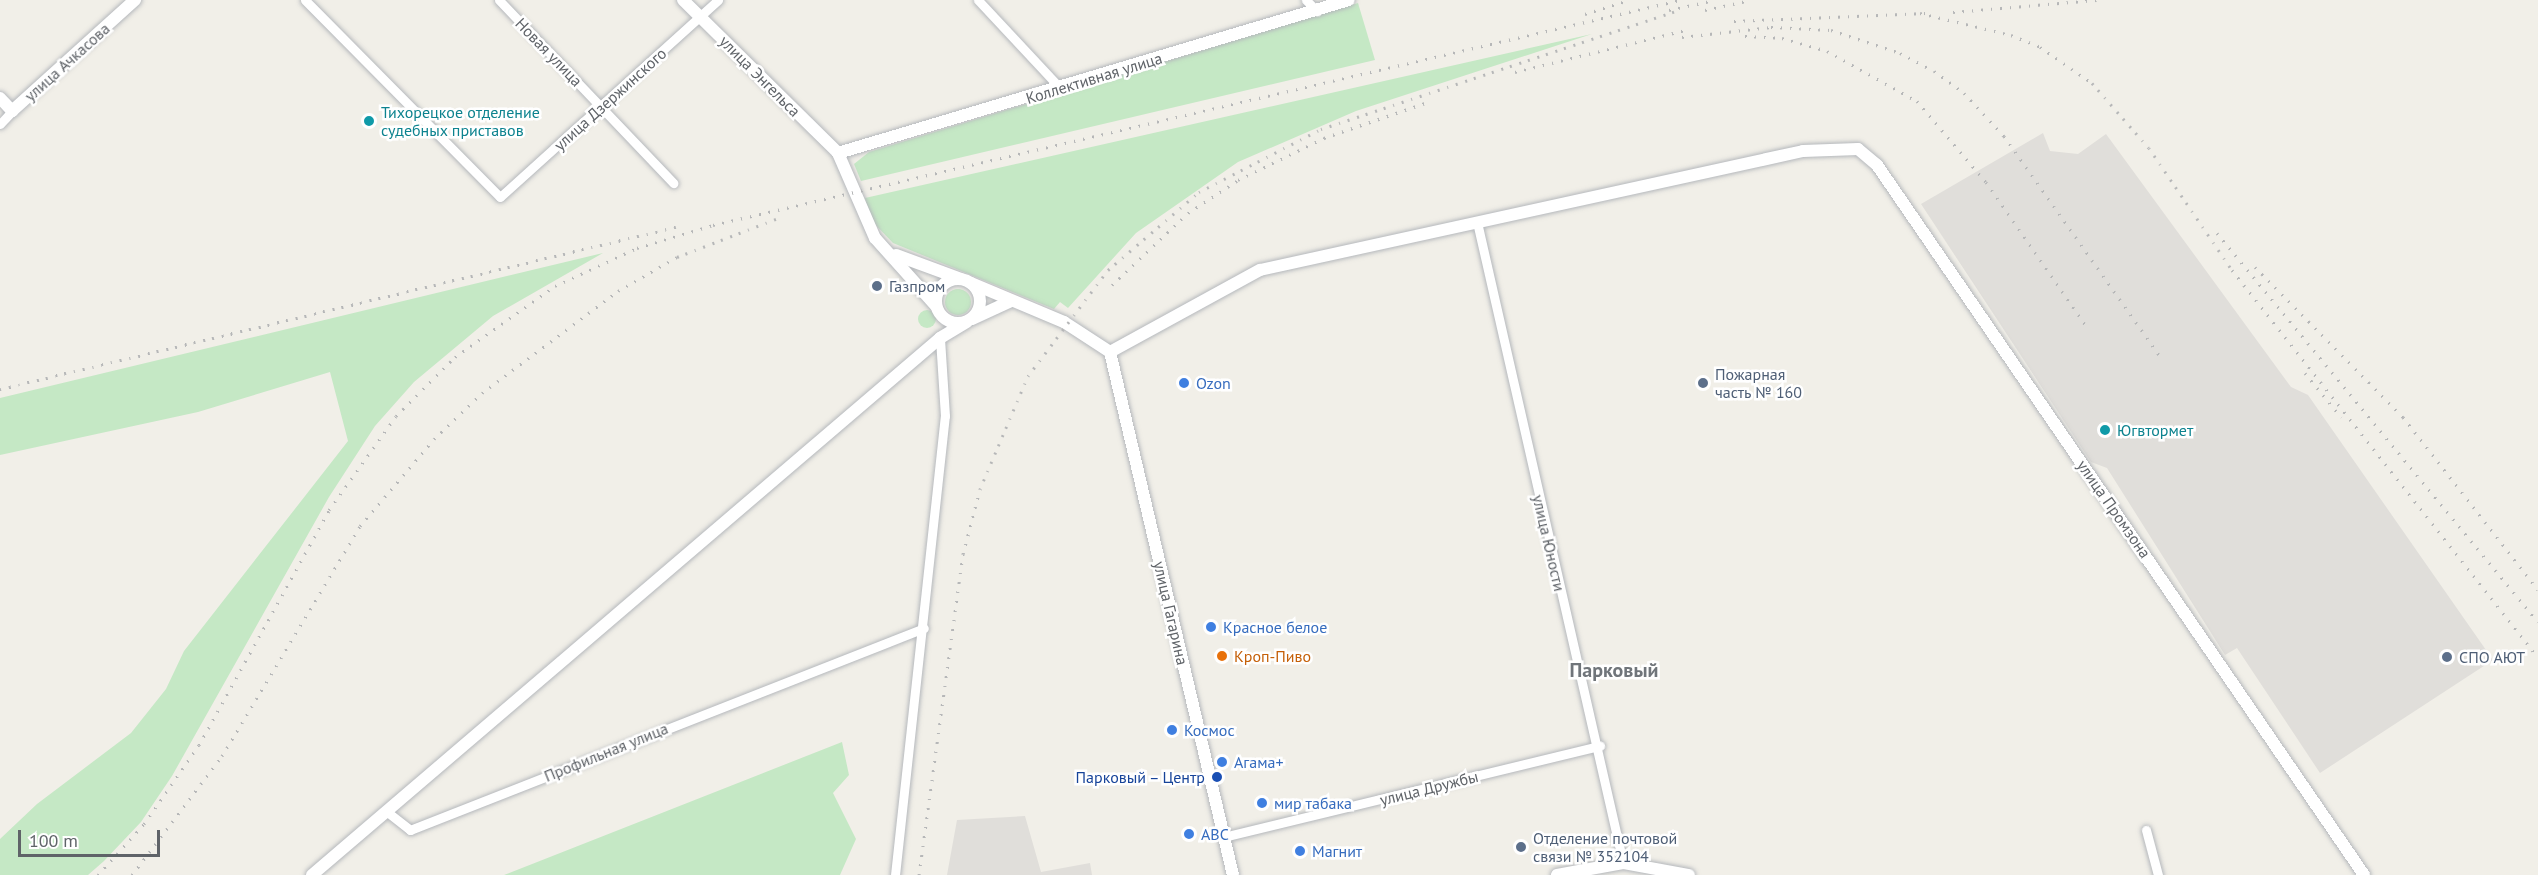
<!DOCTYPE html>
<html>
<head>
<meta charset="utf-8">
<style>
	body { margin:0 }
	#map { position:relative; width:2538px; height:875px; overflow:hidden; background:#f1efe8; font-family:"PT Sans",sans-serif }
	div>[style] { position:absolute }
	.industrial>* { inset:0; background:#e0deda }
	.green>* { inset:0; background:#c5e8c5 }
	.round { border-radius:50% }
	.roads { filter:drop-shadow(0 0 2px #b5b8bc) drop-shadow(0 0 2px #b5b8bc) }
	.street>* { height:9px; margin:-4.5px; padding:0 4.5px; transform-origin:4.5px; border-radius:4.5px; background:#fff }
	.secondary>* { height:12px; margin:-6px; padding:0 6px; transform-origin:6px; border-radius:6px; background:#fff }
	.secondary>.ring { margin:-6px; padding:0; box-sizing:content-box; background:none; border:12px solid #fff; border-radius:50% }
	.rail>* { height:3px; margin-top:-1.5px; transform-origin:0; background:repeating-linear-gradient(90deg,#b6b7b8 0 1.5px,transparent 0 9.5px) }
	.dots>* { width:16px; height:16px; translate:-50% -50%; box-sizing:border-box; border:3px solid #fff; border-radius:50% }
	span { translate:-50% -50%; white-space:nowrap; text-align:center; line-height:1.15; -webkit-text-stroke:5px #fff; paint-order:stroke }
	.street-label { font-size:16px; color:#5f6368 }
	.culture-label { font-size:16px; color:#0d838f }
	.left { translate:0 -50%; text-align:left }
	.service-label { font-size:16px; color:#4e5e75 }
	.shop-label { font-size:16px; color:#366cbe }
	.food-label { font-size:16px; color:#c56008 }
	.transit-label { font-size:16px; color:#164399 }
	.right { translate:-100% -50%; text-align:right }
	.quarter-label { font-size:20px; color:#70757a; font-weight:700 }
	.scale { position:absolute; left:18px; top:830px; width:142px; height:27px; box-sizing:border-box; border:3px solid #5f6368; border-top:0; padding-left:8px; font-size:18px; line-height:21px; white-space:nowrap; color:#5f6368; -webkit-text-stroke:4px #fff; paint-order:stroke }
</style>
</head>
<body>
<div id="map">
	<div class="industrial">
		<div style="clip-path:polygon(2043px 133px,2050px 151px,2078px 154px,2106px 134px,2291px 387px,2308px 395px,2493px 660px,2320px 773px,2237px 648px,2225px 655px,2107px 468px,2091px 462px,1921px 204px)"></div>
		<div style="clip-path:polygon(1025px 816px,1041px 872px,1090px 863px,1092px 875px,947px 875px,957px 820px)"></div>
	</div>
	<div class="green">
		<div style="clip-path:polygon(1358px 3px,1375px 60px,861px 181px,854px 164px,869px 152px)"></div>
		<div style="clip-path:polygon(1592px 34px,1356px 111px,1238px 162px,1136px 233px,1068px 308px,1060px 302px,1054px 309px,893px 243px,870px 219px,865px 198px)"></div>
		<div style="clip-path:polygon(603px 253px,493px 316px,414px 382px,375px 426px,329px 497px,172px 776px,141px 822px,104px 861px,88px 875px,0 875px,0 839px,37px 804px,131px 733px,166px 689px,184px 651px,348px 441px,330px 372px,198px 412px,0 455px,0 398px)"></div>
		<div class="round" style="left:945px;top:289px;width:26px;height:26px"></div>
		<div class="round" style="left:918px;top:310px;width:18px;height:18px"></div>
		<div style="clip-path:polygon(842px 742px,849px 775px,833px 793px,856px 839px,840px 875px,504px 875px)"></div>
	</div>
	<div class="roads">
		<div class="street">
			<div style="left:305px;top:0;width:277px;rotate:45.3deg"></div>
			<div style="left:500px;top:197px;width:294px;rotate:-42.1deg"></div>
			<div style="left:499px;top:0;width:253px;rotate:46.4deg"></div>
			<div style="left:978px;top:0;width:120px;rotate:47deg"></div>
			<div style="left:1306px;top:0;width:16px;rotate:45deg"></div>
			<div style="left:0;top:124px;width:18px;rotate:-47deg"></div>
			<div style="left:1477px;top:222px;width:657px;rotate:77.17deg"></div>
			<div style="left:386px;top:811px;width:31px;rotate:38deg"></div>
			<div style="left:410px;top:830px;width:552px;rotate:-21.45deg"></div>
			<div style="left:2146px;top:830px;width:47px;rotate:75.1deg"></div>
			<div style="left:1223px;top:837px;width:388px;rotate:-13.6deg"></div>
			<div style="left:895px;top:875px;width:462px;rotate:-83.8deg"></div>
			<div style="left:945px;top:416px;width:78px;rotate:-93.7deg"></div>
		</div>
		<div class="secondary">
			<div style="left:683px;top:0;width:218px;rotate:44.6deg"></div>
			<div style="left:838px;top:153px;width:93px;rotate:66.5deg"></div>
			<div style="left:875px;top:238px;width:91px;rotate:48.1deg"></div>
			<div style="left:0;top:98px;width:18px;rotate:47deg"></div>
			<div style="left:12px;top:111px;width:166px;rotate:-42.1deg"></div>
			<div style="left:838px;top:153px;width:533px;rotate:-16.67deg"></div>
			<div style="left:896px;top:255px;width:69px;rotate:20.3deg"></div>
			<div class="ring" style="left:936px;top:279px;width:32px;height:32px"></div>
			<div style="left:971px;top:283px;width:101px;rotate:22.8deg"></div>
			<div style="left:1064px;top:322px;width:55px;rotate:33.1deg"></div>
			<div style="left:972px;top:319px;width:43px;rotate:-24.8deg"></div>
			<div style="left:1110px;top:352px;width:171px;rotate:-28.7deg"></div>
			<div style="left:1260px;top:270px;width:556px;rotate:-12.36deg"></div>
			<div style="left:1803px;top:151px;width:55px;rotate:-2.1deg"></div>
			<div style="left:1858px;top:149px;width:25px;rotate:40deg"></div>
			<div style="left:1877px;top:165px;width:861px;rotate:55.55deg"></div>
			<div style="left:1110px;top:352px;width:537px;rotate:76.77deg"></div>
			<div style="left:312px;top:875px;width:826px;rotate:-40.53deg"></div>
			<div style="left:940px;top:338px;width:31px;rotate:-31deg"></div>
			<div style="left:1557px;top:875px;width:67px;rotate:-10.3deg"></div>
			<div style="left:1623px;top:863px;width:67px;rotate:10.3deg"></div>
		</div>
	</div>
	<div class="rail">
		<div style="left:1669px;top:10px;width:47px;rotate:-12.3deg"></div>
		<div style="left:1705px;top:10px;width:47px;rotate:-12.3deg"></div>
		<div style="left:1953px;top:12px;width:144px;rotate:-4.8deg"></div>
		<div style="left:1920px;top:13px;width:94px;rotate:13.6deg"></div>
		<div style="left:2011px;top:35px;width:31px;rotate:22deg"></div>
		<div style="left:2040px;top:47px;width:63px;rotate:34.7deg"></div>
		<div style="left:2092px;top:83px;width:86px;rotate:48.8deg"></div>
		<div style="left:2149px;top:148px;width:148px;rotate:55.8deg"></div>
		<div style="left:2232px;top:270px;width:493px;rotate:51.7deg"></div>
		<div style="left:1585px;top:14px;width:46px;rotate:-17.7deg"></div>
		<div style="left:1734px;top:21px;width:192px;rotate:-2.4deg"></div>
		<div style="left:1745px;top:36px;width:37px;rotate:3deg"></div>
		<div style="left:1782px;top:38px;width:47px;rotate:16.1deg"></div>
		<div style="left:1827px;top:51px;width:103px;rotate:29.1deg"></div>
		<div style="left:1917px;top:101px;width:106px;rotate:49.6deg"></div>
		<div style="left:1986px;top:182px;width:175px;rotate:55.2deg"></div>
		<div style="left:1682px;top:37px;width:90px;rotate:-6.4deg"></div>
		<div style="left:1771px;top:27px;width:60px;rotate:2.9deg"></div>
		<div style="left:1831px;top:30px;width:73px;rotate:18.4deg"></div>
		<div style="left:1900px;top:53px;width:38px;rotate:28deg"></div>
		<div style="left:1934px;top:71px;width:37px;rotate:36deg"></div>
		<div style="left:1964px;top:93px;width:59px;rotate:47.1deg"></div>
		<div style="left:2004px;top:136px;width:272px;rotate:54.7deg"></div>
		<div style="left:1515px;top:72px;width:180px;rotate:-13.8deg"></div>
		<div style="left:2217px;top:233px;width:504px;rotate:50.47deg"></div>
		<div style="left:2255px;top:267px;width:211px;rotate:45.4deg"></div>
		<div style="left:2403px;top:417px;width:219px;rotate:52deg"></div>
		<div style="left:1112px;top:285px;width:105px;rotate:-43.5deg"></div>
		<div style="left:1188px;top:213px;width:60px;rotate:-33.4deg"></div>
		<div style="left:1238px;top:180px;width:96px;rotate:-26deg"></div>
		<div style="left:1324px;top:138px;width:113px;rotate:-19.1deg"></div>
		<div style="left:2305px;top:373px;width:57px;rotate:50.7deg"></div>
		<div style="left:0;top:389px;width:699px;rotate:-13.48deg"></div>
		<div style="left:98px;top:875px;width:69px;rotate:-48deg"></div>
		<div style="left:144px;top:824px;width:96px;rotate:-55.2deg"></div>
		<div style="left:199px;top:745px;width:269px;rotate:-61deg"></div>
		<div style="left:329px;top:510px;width:115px;rotate:-54.5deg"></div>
		<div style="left:396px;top:416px;width:83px;rotate:-45deg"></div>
		<div style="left:455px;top:357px;width:123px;rotate:-35.4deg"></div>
		<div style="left:555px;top:286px;width:90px;rotate:-24.9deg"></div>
		<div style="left:637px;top:248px;width:79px;rotate:-16.8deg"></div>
		<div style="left:713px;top:225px;width:993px;rotate:-13.1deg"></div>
		<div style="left:132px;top:875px;width:149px;rotate:-52.9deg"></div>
		<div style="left:222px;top:756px;width:268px;rotate:-59deg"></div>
		<div style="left:360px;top:526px;width:114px;rotate:-49.6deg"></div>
		<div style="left:434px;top:439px;width:66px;rotate:-43.8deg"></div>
		<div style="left:482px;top:393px;width:170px;rotate:-36.9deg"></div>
		<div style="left:618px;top:291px;width:68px;rotate:-30deg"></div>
		<div style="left:677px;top:257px;width:111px;rotate:-21deg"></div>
		<div style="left:919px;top:875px;width:324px;rotate:-82.2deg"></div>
		<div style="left:963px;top:554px;width:67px;rotate:-75.3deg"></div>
		<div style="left:980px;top:489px;width:123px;rotate:-67deg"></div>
		<div style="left:1028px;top:376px;width:133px;rotate:-53deg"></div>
		<div style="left:1108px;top:270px;width:120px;rotate:-40.6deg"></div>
		<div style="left:1199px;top:192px;width:137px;rotate:-27.3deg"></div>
		<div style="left:1321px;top:129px;width:376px;rotate:-18.4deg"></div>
	</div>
	<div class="dots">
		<div style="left:369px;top:121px;background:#0f9aa8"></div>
		<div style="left:877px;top:286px;background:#5c6f8a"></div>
		<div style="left:1184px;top:383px;background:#3f7fe0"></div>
		<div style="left:1703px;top:383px;background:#5c6f8a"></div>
		<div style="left:2105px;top:430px;background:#0f9aa8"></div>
		<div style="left:1211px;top:627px;background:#3f7fe0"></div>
		<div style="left:1222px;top:656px;background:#e8710a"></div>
		<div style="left:2447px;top:657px;background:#5c6f8a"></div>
		<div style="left:1172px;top:730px;background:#3f7fe0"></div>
		<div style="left:1222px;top:762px;background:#3f7fe0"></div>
		<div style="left:1217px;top:777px;background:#1a4fb4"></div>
		<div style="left:1262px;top:803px;background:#3f7fe0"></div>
		<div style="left:1189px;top:834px;background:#3f7fe0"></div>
		<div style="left:1521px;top:847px;background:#5c6f8a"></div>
		<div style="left:1300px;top:851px;background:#3f7fe0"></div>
	</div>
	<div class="street-label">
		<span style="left:549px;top:52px;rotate:46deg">Новая улица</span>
		<span style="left:67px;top:62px;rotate:-42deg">улица Ачкасова</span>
		<span style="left:760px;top:76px;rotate:45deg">улица Энгельса</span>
		<span style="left:1094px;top:78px;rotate:-17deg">Коллективная улица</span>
		<span style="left:610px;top:99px;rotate:-42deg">улица Дзержинского</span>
		<span style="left:2114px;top:509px;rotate:55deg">улица Промзона</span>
		<span style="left:1549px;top:543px;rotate:77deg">улица Юности</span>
		<span style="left:1171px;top:613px;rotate:77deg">улица Гагарина</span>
		<span style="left:606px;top:752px;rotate:-22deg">Профильная улица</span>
		<span style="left:1429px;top:788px;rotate:-14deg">улица Дружбы</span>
	</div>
	<div class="culture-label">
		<span class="left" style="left:381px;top:121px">Тихорецкое отделение<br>судебных приставов</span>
		<span class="left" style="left:2117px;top:430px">Югвтормет</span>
	</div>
	<div class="service-label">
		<span class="left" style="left:889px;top:286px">Газпром</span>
		<span class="left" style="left:1715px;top:383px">Пожарная<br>часть № 160</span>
		<span class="left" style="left:2459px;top:657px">СПО АЮТ</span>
		<span class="left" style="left:1533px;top:847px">Отделение почтовой<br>связи № 352104</span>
	</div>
	<div class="shop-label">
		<span class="left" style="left:1196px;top:383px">Ozon</span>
		<span class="left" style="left:1223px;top:627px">Красное белое</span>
		<span class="left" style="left:1184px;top:730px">Космос</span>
		<span class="left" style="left:1234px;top:762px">Агама+</span>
		<span class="left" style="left:1274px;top:803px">мир табака</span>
		<span class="left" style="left:1201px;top:834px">ABC</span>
		<span class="left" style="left:1312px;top:851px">Магнит</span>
	</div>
	<div class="food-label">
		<span class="left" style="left:1234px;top:656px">Кроп-Пиво</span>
	</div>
	<div class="transit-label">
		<span class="right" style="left:1205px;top:777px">Парковый – Центр</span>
	</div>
	<div class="quarter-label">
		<span style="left:1614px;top:670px">Парковый</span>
	</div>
	<div class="scale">100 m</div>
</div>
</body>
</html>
